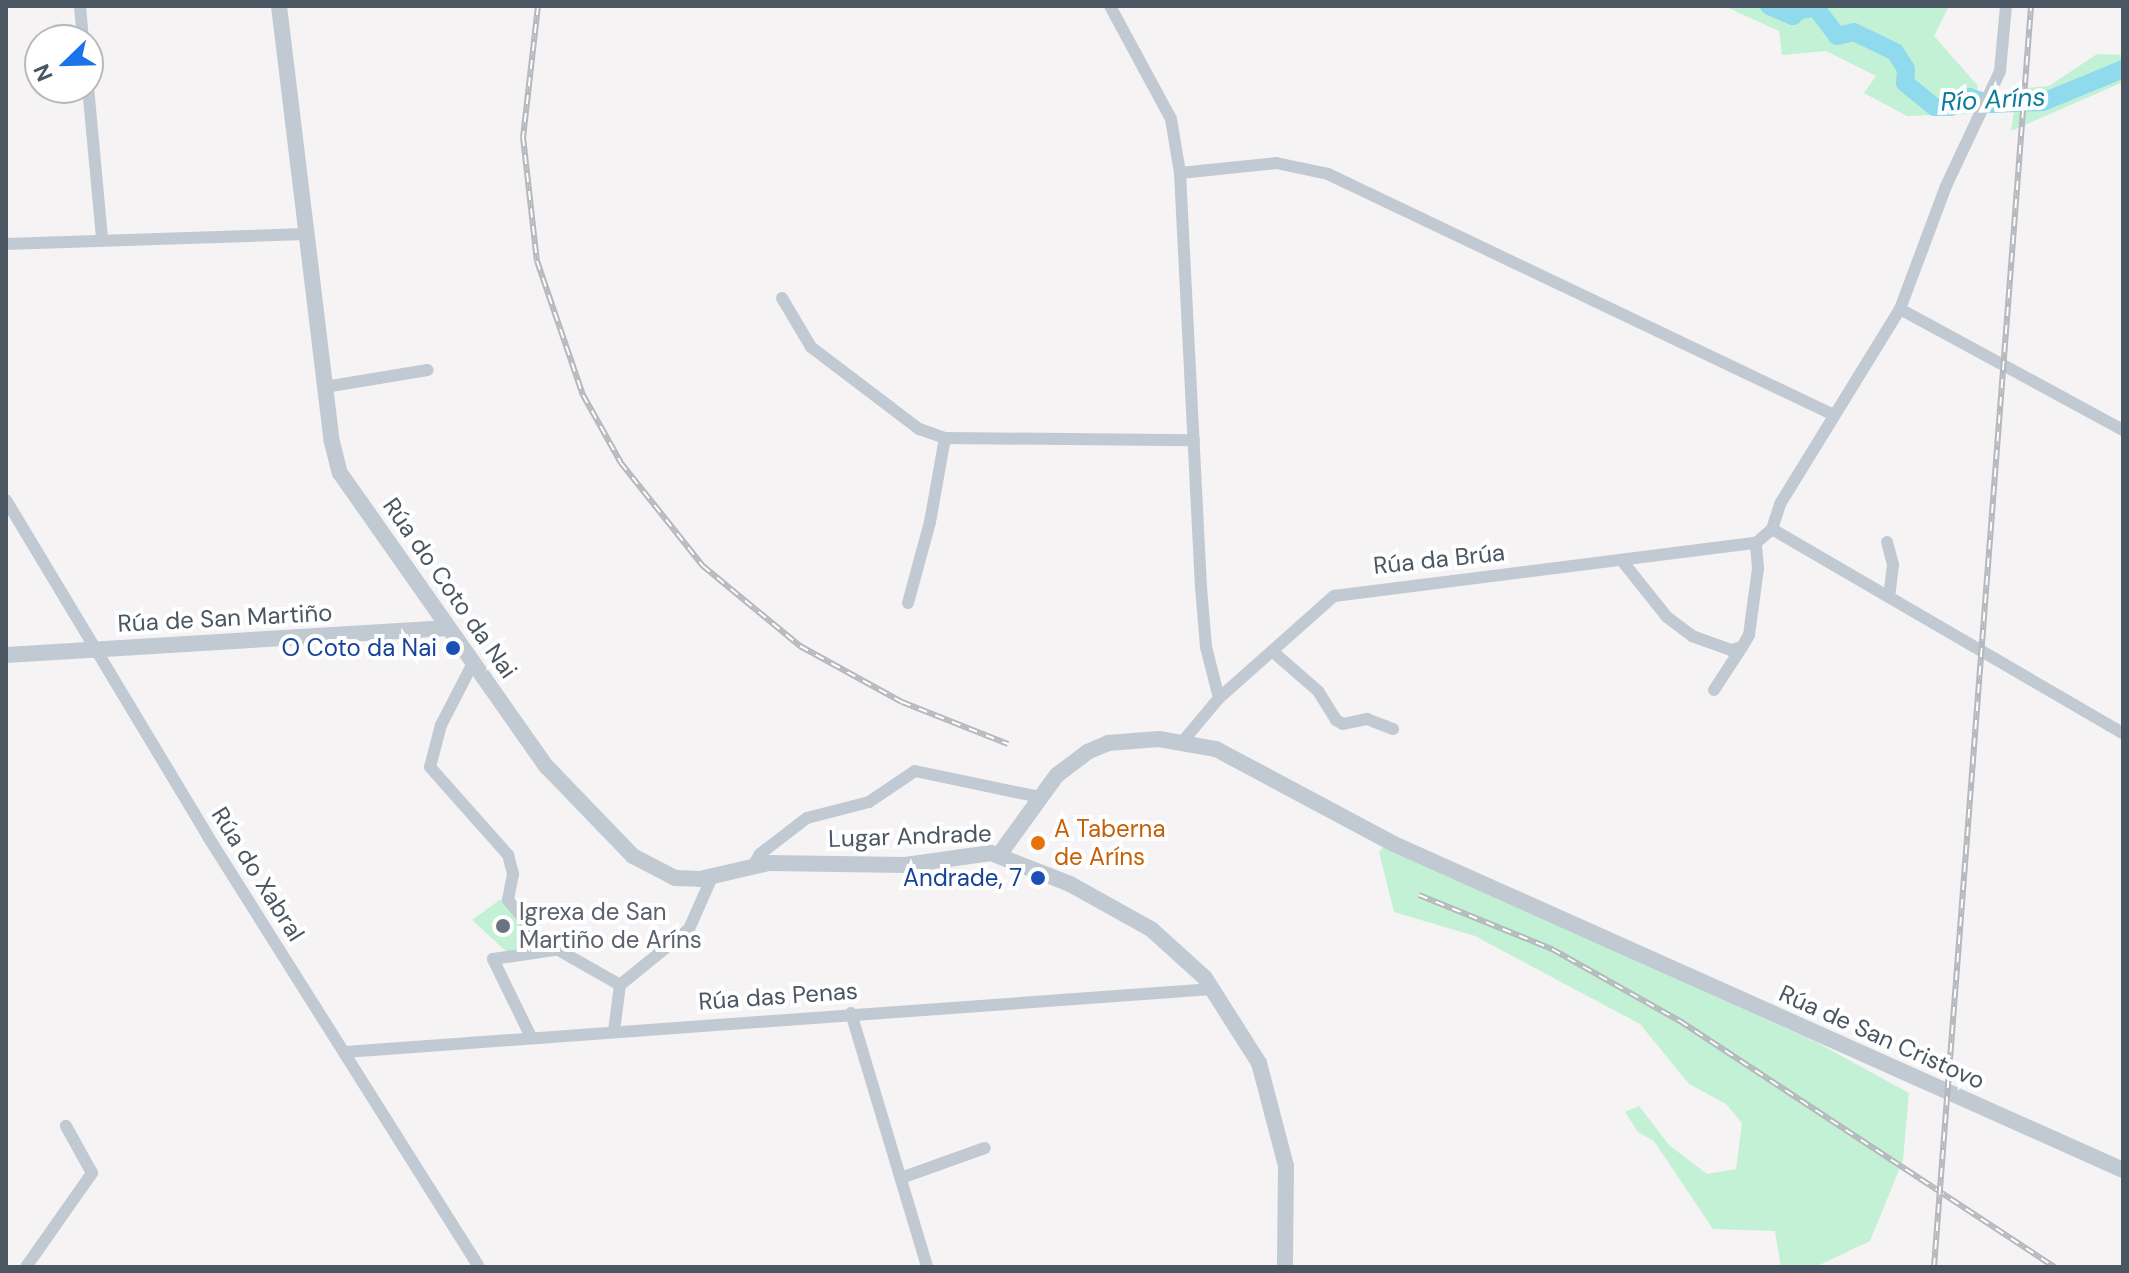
<!DOCTYPE html>
<html>
<head>
<meta charset="utf-8">
<style>
	body { margin:0 }
	#map { position:relative; width:2129px; height:1273px; overflow:hidden; background:#f5f3f3; font-family:"DM Sans",sans-serif }
	div>[style] { position:absolute }
	.green>* { inset:0; background:#c3f1d5 }
	.river>* { height:18px; margin:-9px; padding:0 9px; transform-origin:9px; border-radius:9px; background:#90daee }
	.minor>* { height:12px; margin:-6px; padding:0 6px; transform-origin:6px; border-radius:6px; background:#c1cad2 }
	.tertiary>* { height:16px; margin:-8px; padding:0 8px; transform-origin:8px; border-radius:8px; background:#c1cad2 }
	.rail>* { height:6px; margin-top:-3px; transform-origin:0; background:repeating-linear-gradient(90deg,#fff 0 9px,#b5b8bd 0 18px); box-sizing:border-box; border-block:2px solid #b5b8bd }
	.dots>* { width:22px; height:22px; translate:-50% -50%; box-sizing:border-box; border:4px solid #fff; border-radius:50% }
	span { translate:-50% -50%; white-space:nowrap; text-align:center; line-height:1.15; -webkit-text-stroke:8px #fff; paint-order:stroke }
	.street-label { font-size:24px; color:#4a5661 }
	.transit-label { font-size:24px; color:#164399 }
	.right { translate:-100% -50%; text-align:right }
	.food-label { font-size:24px; color:#c56008 }
	.left { translate:0 -50%; text-align:left }
	.worship-label { font-size:24px; color:#5b616d }
	.water-label { font-size:26px; color:#0c7c9b; font-style:italic }
	.frame { position:absolute; inset:0; border:8px solid #4a5661; pointer-events:none }
	.north { position:absolute; left:24px; top:24px; width:80px; height:80px; box-sizing:border-box; background:#fff; border:2px solid #b7bbc0; border-radius:50%; rotate:247deg; font-size:22px; font-weight:700; line-height:32px; text-align:center; color:#4a5661 }
	.north::after { content:''; display:block; margin:auto; width:28px; height:36px; background:#1a73e8; clip-path:polygon(50% 0,100% 100%,50% 72%,0 100%) }
</style>
</head>
<body>
<div id="map">
	<div class="green">
		<div style="clip-path:polygon(1724px 6px,1949px 6px,1934px 36px,1978px 86px,1972px 114px,1907px 116px,1864px 93px,1876px 76px,1826px 51px,1782px 55px,1779px 31px)"></div>
		<div style="clip-path:polygon(2097px 54px,2123px 55px,2123px 82px,2011px 131px,2017px 89px,2049px 86px)"></div>
		<div style="clip-path:polygon(1384px 846px,1816px 1042px,1909px 1093px,1903px 1160px,1870px 1241px,1815px 1267px,1781px 1267px,1775px 1231px,1713px 1229px,1654px 1141px,1638px 1132px,1625px 1112px,1639px 1106px,1669px 1145px,1707px 1174px,1736px 1169px,1742px 1123px,1726px 1104px,1689px 1084px,1640px 1024px,1475px 936px,1394px 912px,1379px 852px)"></div>
		<div style="clip-path:polygon(501px 899px,537px 942px,526px 950px,507px 952px,472px 920px)"></div>
	</div>
	<div class="river">
		<div style="left:1769px;top:6px;width:26px;rotate:23deg"></div>
		<div style="left:1793px;top:16px;width:8px;rotate:-45deg"></div>
		<div style="left:1799px;top:10px;width:17px;rotate:-7deg"></div>
		<div style="left:1816px;top:8px;width:35px;rotate:53deg"></div>
		<div style="left:1837px;top:36px;width:17px;rotate:-13deg"></div>
		<div style="left:1854px;top:32px;width:46px;rotate:26deg"></div>
		<div style="left:1895px;top:52px;width:20px;rotate:57deg"></div>
		<div style="left:1906px;top:69px;width:14px;rotate:94deg"></div>
		<div style="left:1905px;top:83px;width:38px;rotate:39deg"></div>
		<div style="left:1935px;top:107px;width:16px"></div>
		<div style="left:1951px;top:107px;width:21px;rotate:-29deg"></div>
		<div style="left:1969px;top:97px;width:23px;rotate:18deg"></div>
		<div style="left:1991px;top:104px;width:52px;rotate:-2.2deg"></div>
		<div style="left:2043px;top:102px;width:87px;rotate:-22.4deg"></div>
	</div>
	<div class="minor">
		<div style="left:80px;top:6px;width:34px;rotate:85deg"></div>
		<div style="left:1110px;top:6px;width:128px;rotate:61.6deg"></div>
		<div style="left:1171px;top:119px;width:55px;rotate:80.5deg"></div>
		<div style="left:1180px;top:173px;width:415px;rotate:87.1deg"></div>
		<div style="left:1201px;top:587px;width:60px;rotate:85.2deg"></div>
		<div style="left:1206px;top:647px;width:53px;rotate:75.7deg"></div>
		<div style="left:88px;top:87px;width:151px;rotate:84.7deg"></div>
		<div style="left:1180px;top:173px;width:97px;rotate:-5.9deg"></div>
		<div style="left:1276px;top:163px;width:53px;rotate:11.9deg"></div>
		<div style="left:1328px;top:174px;width:560px;rotate:25.47deg"></div>
		<div style="left:6px;top:244px;width:300px;rotate:-1.9deg"></div>
		<div style="left:782px;top:298px;width:57px;rotate:59.4deg"></div>
		<div style="left:811px;top:347px;width:136px;rotate:37.2deg"></div>
		<div style="left:919px;top:429px;width:28px;rotate:19deg"></div>
		<div style="left:945px;top:438px;width:249px;rotate:0.5deg"></div>
		<div style="left:1900px;top:309px;width:254px;rotate:28.5deg"></div>
		<div style="left:325px;top:387px;width:104px;rotate:-9.4deg"></div>
		<div style="left:6px;top:500px;width:391px;rotate:59deg"></div>
		<div style="left:207px;top:835px;width:510px;rotate:57.8deg"></div>
		<div style="left:1772px;top:529px;width:406px;rotate:30.2deg"></div>
		<div style="left:1887px;top:542px;width:24px;rotate:75deg"></div>
		<div style="left:1893px;top:565px;width:31px;rotate:97deg"></div>
		<div style="left:1756px;top:543px;width:21px;rotate:-41deg"></div>
		<div style="left:1772px;top:529px;width:26px;rotate:-72deg"></div>
		<div style="left:1780px;top:504px;width:229px;rotate:-58.4deg"></div>
		<div style="left:1900px;top:309px;width:131px;rotate:-69.5deg"></div>
		<div style="left:1946px;top:186px;width:127px;rotate:-64.8deg"></div>
		<div style="left:2000px;top:71px;width:65px;rotate:-84.7deg"></div>
		<div style="left:1623px;top:562px;width:70px;rotate:51.3deg"></div>
		<div style="left:1667px;top:617px;width:31px;rotate:37deg"></div>
		<div style="left:1692px;top:636px;width:41px;rotate:19.7deg"></div>
		<div style="left:1731px;top:650px;width:11px;rotate:-15deg"></div>
		<div style="left:1742px;top:647px;width:14px;rotate:-60deg"></div>
		<div style="left:1749px;top:635px;width:68px;rotate:-82.3deg"></div>
		<div style="left:1758px;top:568px;width:25px;rotate:-95deg"></div>
		<div style="left:908px;top:603px;width:84px;rotate:-74.8deg"></div>
		<div style="left:930px;top:522px;width:85px;rotate:-79.9deg"></div>
		<div style="left:1272px;top:651px;width:61px;rotate:41deg"></div>
		<div style="left:1318px;top:691px;width:34px;rotate:58deg"></div>
		<div style="left:1336px;top:720px;width:8px;rotate:30deg"></div>
		<div style="left:1343px;top:724px;width:25px;rotate:-12deg"></div>
		<div style="left:1367px;top:719px;width:28px;rotate:21deg"></div>
		<div style="left:473px;top:663px;width:70px;rotate:117.3deg"></div>
		<div style="left:441px;top:725px;width:43px;rotate:104.7deg"></div>
		<div style="left:430px;top:767px;width:118px;rotate:48.4deg"></div>
		<div style="left:508px;top:855px;width:20px;rotate:75deg"></div>
		<div style="left:513px;top:874px;width:26px;rotate:101deg"></div>
		<div style="left:508px;top:900px;width:52px;rotate:50.5deg"></div>
		<div style="left:541px;top:940px;width:91px;rotate:29.7deg"></div>
		<div style="left:1714px;top:690px;width:51px;rotate:-56.9deg"></div>
		<div style="left:1184px;top:740px;width:55px;rotate:-50.2deg"></div>
		<div style="left:1219px;top:698px;width:154px;rotate:-41.6deg"></div>
		<div style="left:1334px;top:596px;width:425px;rotate:-7.2deg"></div>
		<div style="left:753px;top:866px;width:14px;rotate:-60deg"></div>
		<div style="left:760px;top:854px;width:59px;rotate:-37.5deg"></div>
		<div style="left:807px;top:818px;width:64px;rotate:-14.5deg"></div>
		<div style="left:869px;top:802px;width:55px;rotate:-34deg"></div>
		<div style="left:915px;top:771px;width:127px;rotate:11.8deg"></div>
		<div style="left:851px;top:1013px;width:265px;rotate:73.3deg"></div>
		<div style="left:614px;top:1031px;width:46px;rotate:-82.6deg"></div>
		<div style="left:620px;top:985px;width:89px;rotate:-39.1deg"></div>
		<div style="left:689px;top:929px;width:57px;rotate:-66.1deg"></div>
		<div style="left:531px;top:1037px;width:87px;rotate:-116deg"></div>
		<div style="left:493px;top:959px;width:63px;rotate:-8.3deg"></div>
		<div style="left:345px;top:1052px;width:870px;rotate:-4.15deg"></div>
		<div style="left:901px;top:1178px;width:89px;rotate:-19.7deg"></div>
		<div style="left:26px;top:1267px;width:115px;rotate:-54.9deg"></div>
		<div style="left:92px;top:1173px;width:54px;rotate:-119deg"></div>
	</div>
	<div class="tertiary">
		<div style="left:279px;top:6px;width:439px;rotate:83.1deg"></div>
		<div style="left:332px;top:442px;width:32px;rotate:76deg"></div>
		<div style="left:340px;top:473px;width:360px;rotate:54.9deg"></div>
		<div style="left:547px;top:767px;width:124px;rotate:46deg"></div>
		<div style="left:633px;top:856px;width:47px;rotate:27.6deg"></div>
		<div style="left:675px;top:878px;width:25px;rotate:2deg"></div>
		<div style="left:700px;top:879px;width:71px;rotate:-13.1deg"></div>
		<div style="left:769px;top:863px;width:136px;rotate:0.8deg"></div>
		<div style="left:905px;top:865px;width:87px;rotate:-7.9deg"></div>
		<div style="left:991px;top:853px;width:85px;rotate:21.4deg"></div>
		<div style="left:1070px;top:884px;width:93px;rotate:29.1deg"></div>
		<div style="left:1151px;top:929px;width:73px;rotate:42.2deg"></div>
		<div style="left:1205px;top:978px;width:101px;rotate:57.6deg"></div>
		<div style="left:1259px;top:1063px;width:106px;rotate:75.3deg"></div>
		<div style="left:1286px;top:1166px;width:101px;rotate:90.6deg"></div>
		<div style="left:6px;top:655px;width:443px;rotate:-3.5deg"></div>
		<div style="left:999px;top:855px;width:99px;rotate:-54.1deg"></div>
		<div style="left:1057px;top:775px;width:38px;rotate:-37deg"></div>
		<div style="left:1087px;top:752px;width:23px;rotate:-23deg"></div>
		<div style="left:1108px;top:743px;width:51px;rotate:-4.5deg"></div>
		<div style="left:1159px;top:739px;width:58px;rotate:10deg"></div>
		<div style="left:1216px;top:749px;width:202px;rotate:28.1deg"></div>
		<div style="left:1394px;top:844px;width:799px;rotate:24.09deg"></div>
	</div>
	<div class="rail">
		<div style="left:538px;top:6px;width:132px;rotate:96.5deg"></div>
		<div style="left:523px;top:137px;width:125px;rotate:83.6deg"></div>
		<div style="left:537px;top:261px;width:142px;rotate:71.1deg"></div>
		<div style="left:583px;top:395px;width:78px;rotate:60.8deg"></div>
		<div style="left:621px;top:463px;width:132px;rotate:51.5deg"></div>
		<div style="left:703px;top:566px;width:126px;rotate:39.5deg"></div>
		<div style="left:800px;top:646px;width:116px;rotate:28.8deg"></div>
		<div style="left:902px;top:702px;width:114px;rotate:21.6deg"></div>
		<div style="left:1419px;top:895px;width:144px;rotate:22.1deg"></div>
		<div style="left:1552px;top:949px;width:147px;rotate:29.4deg"></div>
		<div style="left:1680px;top:1021px;width:448px;rotate:33.3deg"></div>
		<div style="left:1934px;top:1267px;width:1265px;rotate:-85.6deg"></div>
	</div>
	<div class="dots">
		<div style="left:453px;top:648px;background:#1a4fb4"></div>
		<div style="left:1038px;top:843px;background:#e8710a"></div>
		<div style="left:1038px;top:878px;background:#1a4fb4"></div>
		<div style="left:503px;top:926px;background:#6b7280"></div>
	</div>
	<div class="street-label">
		<span style="left:1439px;top:559px;rotate:-6deg">Rúa da Brúa</span>
		<span style="left:450px;top:588px;rotate:55deg">Rúa do Coto da Nai</span>
		<span style="left:225px;top:618px;rotate:-3deg">Rúa de San Martiño</span>
		<span style="left:910px;top:836px;rotate:-2deg">Lugar Andrade</span>
		<span style="left:258px;top:874px;rotate:58deg">Rúa do Xabral</span>
		<span style="left:778px;top:996px;rotate:-4deg">Rúa das Penas</span>
		<span style="left:1882px;top:1037px;rotate:24deg">Rúa de San Cristovo</span>
	</div>
	<div class="transit-label">
		<span class="right" style="left:437px;top:648px">O Coto da Nai</span>
		<span class="right" style="left:1022px;top:878px">Andrade, 7</span>
	</div>
	<div class="food-label">
		<span class="left" style="left:1054px;top:843px">A Taberna<br>de Aríns</span>
	</div>
	<div class="worship-label">
		<span class="left" style="left:519px;top:926px">Igrexa de San<br>Martiño de Aríns</span>
	</div>
	<div class="water-label">
		<span style="left:1993px;top:100px;rotate:-3deg">Río Aríns</span>
	</div>
	<div class="frame"></div>
	<div class="north">N</div>
</div>
</body>
</html>
